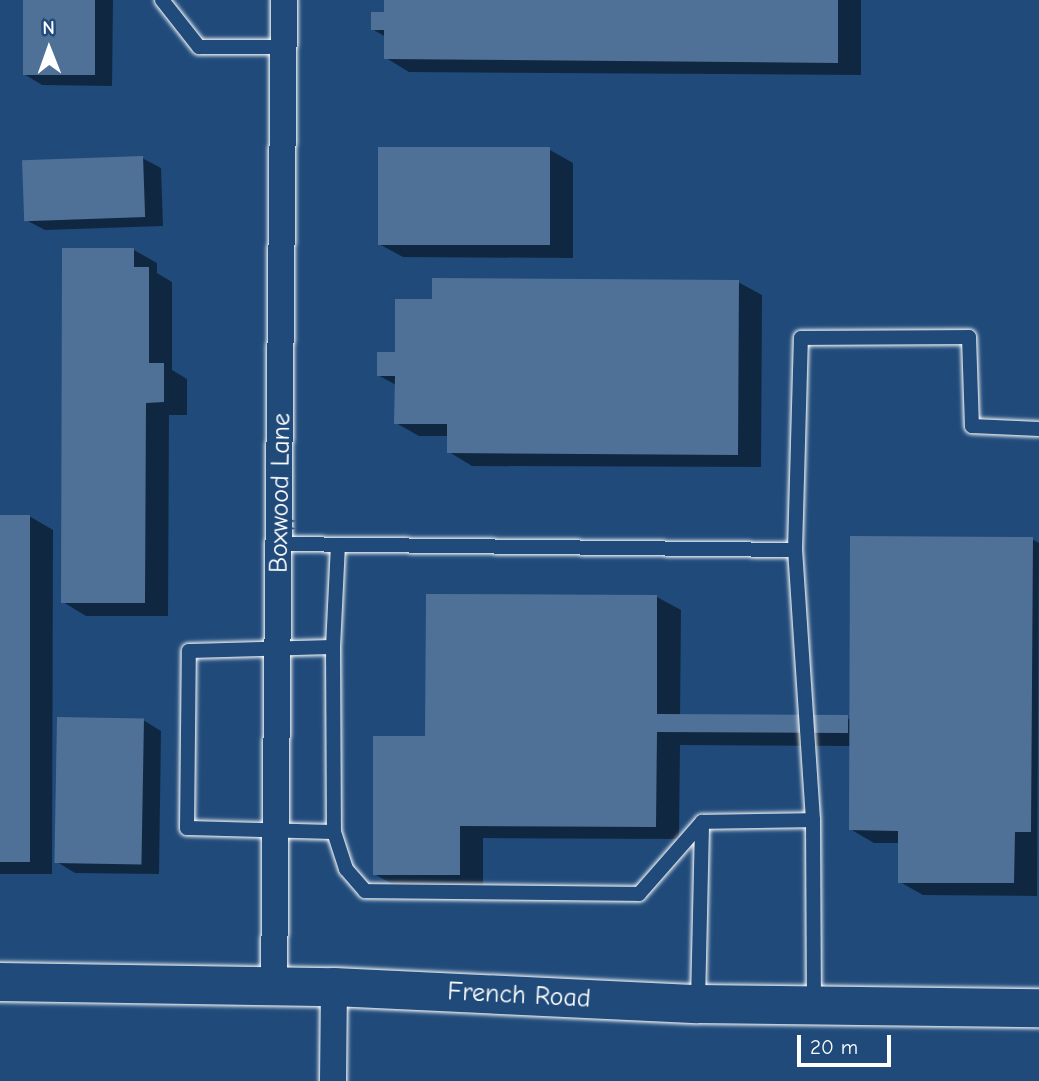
<!DOCTYPE html>
<html>
<head>
<meta charset="utf-8">
<style>
	body { margin:0 }
	#map { position:relative; width:1039px; height:1081px; overflow:hidden; background:#1f4a7a; font-family:"Comic Neue",sans-serif }
	div>[style] { position:absolute }
	.shadow>* { inset:0; background:#0007 }
	.building>* { inset:0; background:#507197; transform-origin:0 0 }
	.roads { filter:drop-shadow(0 0 2px #fff) drop-shadow(0 0 2px #fff) }
	.lane>* { height:14px; margin:-7px; padding:0 7px; transform-origin:7px; border-radius:7px; background:#1f4a7a }
	.street>* { height:26px; margin:-13px; padding:0 13px; transform-origin:13px; border-radius:13px; background:#1f4a7a }
	.secondary>* { height:38px; margin:-19px; padding:0 19px; transform-origin:19px; border-radius:19px; background:#1f4a7a }
	span { translate:-50% -50%; white-space:nowrap; text-align:center; line-height:1.15; -webkit-text-stroke:6px #1f4a7a; paint-order:stroke }
	.street-label { font-size:26px; color:#fff }
	.north { position:absolute; left:14px; top:14px; width:70px; height:70px; -webkit-text-stroke:5px #1f4a7a; paint-order:stroke; rotate:359deg; font-size:19px; font-weight:700; line-height:28px; text-align:center; color:#fff }
	.north::after { content:''; display:block; margin:auto; width:24px; height:32px; background:#fff; clip-path:polygon(50% 0,100% 100%,50% 72%,0 100%) }
	.scale { position:absolute; left:797px; top:1035px; width:94px; height:32px; box-sizing:border-box; border:4px solid #fff; border-top:0; padding-left:9px; font-size:21px; line-height:24px; white-space:nowrap; color:#fff; -webkit-text-stroke:5px #1f4a7a; paint-order:stroke }
</style>
</head>
<body>
<div id="map">
	<div class="shadow">
		<div style="clip-path:polygon(25px 0,113px 0,112px 86px,42px 85px,24px 74px)"></div>
		<div style="clip-path:polygon(386px 0,861px 0,861px 75px,409px 72px,386px 58px,386px 37px,372px 29px,386px 14px)"></div>
		<div style="clip-path:polygon(550px 150px,573px 163px,573px 258px,403px 257px,379px 244px)"></div>
		<div style="clip-path:polygon(142px 158px,161px 168px,163px 226px,45px 230px,26px 220px)"></div>
		<div style="clip-path:polygon(134px 250px,157px 263px,157px 273px,172px 282px,172px 370px,187px 379px,187px 415px,169px 415px,168px 616px,86px 616px,63px 602px)"></div>
		<div style="clip-path:polygon(738px 282px,762px 295px,761px 467px,472px 466px,449px 452px,449px 436px,419px 436px,396px 423px,396px 385px,378px 375px,433px 300px)"></div>
		<div style="clip-path:polygon(0 516px,29px 516px,53px 530px,52px 874px,0 874px)"></div>
		<div style="clip-path:polygon(1032px 539px,1039px 543px,1037px 896px,923px 895px,900px 882px,900px 843px,874px 843px,850px 829px,851px 746px,680px 745px,679px 839px,483px 838px,483px 888px,398px 887px,374px 874px,427px 738px,428px 595px,657px 597px,681px 610px,680px 716px,851px 719px)"></div>
		<div style="clip-path:polygon(143px 720px,161px 731px,159px 874px,75px 873px,57px 862px)"></div>
	</div>
	<div class="building">
		<div style="left:23px;top:0;width:72px;height:75px"></div>
		<div style="clip-path:polygon(384px 0,838px 0,838px 63px,384px 59px,384px 30px,371px 30px,371px 12px,384px 12px)"></div>
		<div style="left:378px;top:147px;width:172px;height:98px"></div>
		<div style="left:143px;top:156px;width:61px;height:121px;rotate:88deg"></div>
		<div style="clip-path:polygon(62px 248px,134px 248px,134px 267px,149px 267px,149px 363px,164px 363px,164px 402px,146px 403px,145px 603px,61px 603px)"></div>
		<div style="clip-path:polygon(432px 278px,739px 280px,738px 455px,447px 453px,447px 424px,394px 424px,395px 376px,377px 376px,377px 352px,395px 352px,395px 299px,432px 299px)"></div>
		<div style="left:0;top:515px;width:30px;height:347px"></div>
		<div style="clip-path:polygon(850px 536px,1033px 537px,1031px 832px,1015px 832px,1014px 883px,898px 883px,898px 831px,849px 830px)"></div>
		<div style="clip-path:polygon(426px 594px,657px 595px,657px 714px,848px 715px,848px 733px,657px 732px,656px 827px,460px 826px,460px 875px,373px 875px,373px 736px,425px 736px)"></div>
		<div style="left:57px;top:717px;width:87px;height:146px;rotate:1deg"></div>
	</div>
	<div class="roads">
		<div class="lane">
			<div style="left:162px;top:0;width:60px;rotate:51.8deg"></div>
			<div style="left:199px;top:47px;width:84px"></div>
			<div style="left:280px;top:544px;width:515px;rotate:0.67deg"></div>
			<div style="left:333px;top:647px;width:185px;rotate:89.7deg"></div>
			<div style="left:334px;top:832px;width:147px;rotate:-178.4deg"></div>
			<div style="left:187px;top:828px;width:177px;rotate:-89.4deg"></div>
			<div style="left:189px;top:651px;width:144px;rotate:-1.6deg"></div>
			<div style="left:333px;top:647px;width:102px;rotate:-87.2deg"></div>
			<div style="left:813px;top:820px;width:271px;rotate:-93.8deg"></div>
			<div style="left:795px;top:550px;width:212px;rotate:-88.4deg"></div>
			<div style="left:801px;top:338px;width:168px;rotate:-0.3deg"></div>
			<div style="left:969px;top:337px;width:89px;rotate:88.1deg"></div>
			<div style="left:972px;top:426px;width:67px;rotate:2.6deg"></div>
			<div style="left:334px;top:832px;width:39px;rotate:72deg"></div>
			<div style="left:346px;top:869px;width:29px;rotate:49deg"></div>
			<div style="left:365px;top:891px;width:274px;rotate:0.6deg"></div>
			<div style="left:639px;top:894px;width:96px;rotate:-48.8deg"></div>
			<div style="left:698px;top:1002px;width:180px;rotate:-88.7deg"></div>
			<div style="left:702px;top:822px;width:111px;rotate:-1deg"></div>
			<div style="left:813px;top:820px;width:185px;rotate:89.7deg"></div>
		</div>
		<div class="street">
			<div style="left:274px;top:987px;width:987px;rotate:-89.42deg"></div>
			<div style="left:333px;top:1081px;width:94px;rotate:-89.4deg"></div>
		</div>
		<div class="secondary">
			<div style="left:0;top:982px;width:334px;rotate:0.9deg"></div>
			<div style="left:334px;top:987px;width:364px;rotate:2.7deg"></div>
			<div style="left:698px;top:1004px;width:341px;rotate:0.7deg"></div>
		</div>
	</div>
	<div class="street-label">
		<span style="left:281px;top:493px;rotate:-89deg">Boxwood Lane</span>
		<span style="left:519px;top:996px;rotate:3deg">French Road</span>
	</div>
	<div class="north">N</div>
	<div class="scale">20 m</div>
</div>
</body>
</html>
